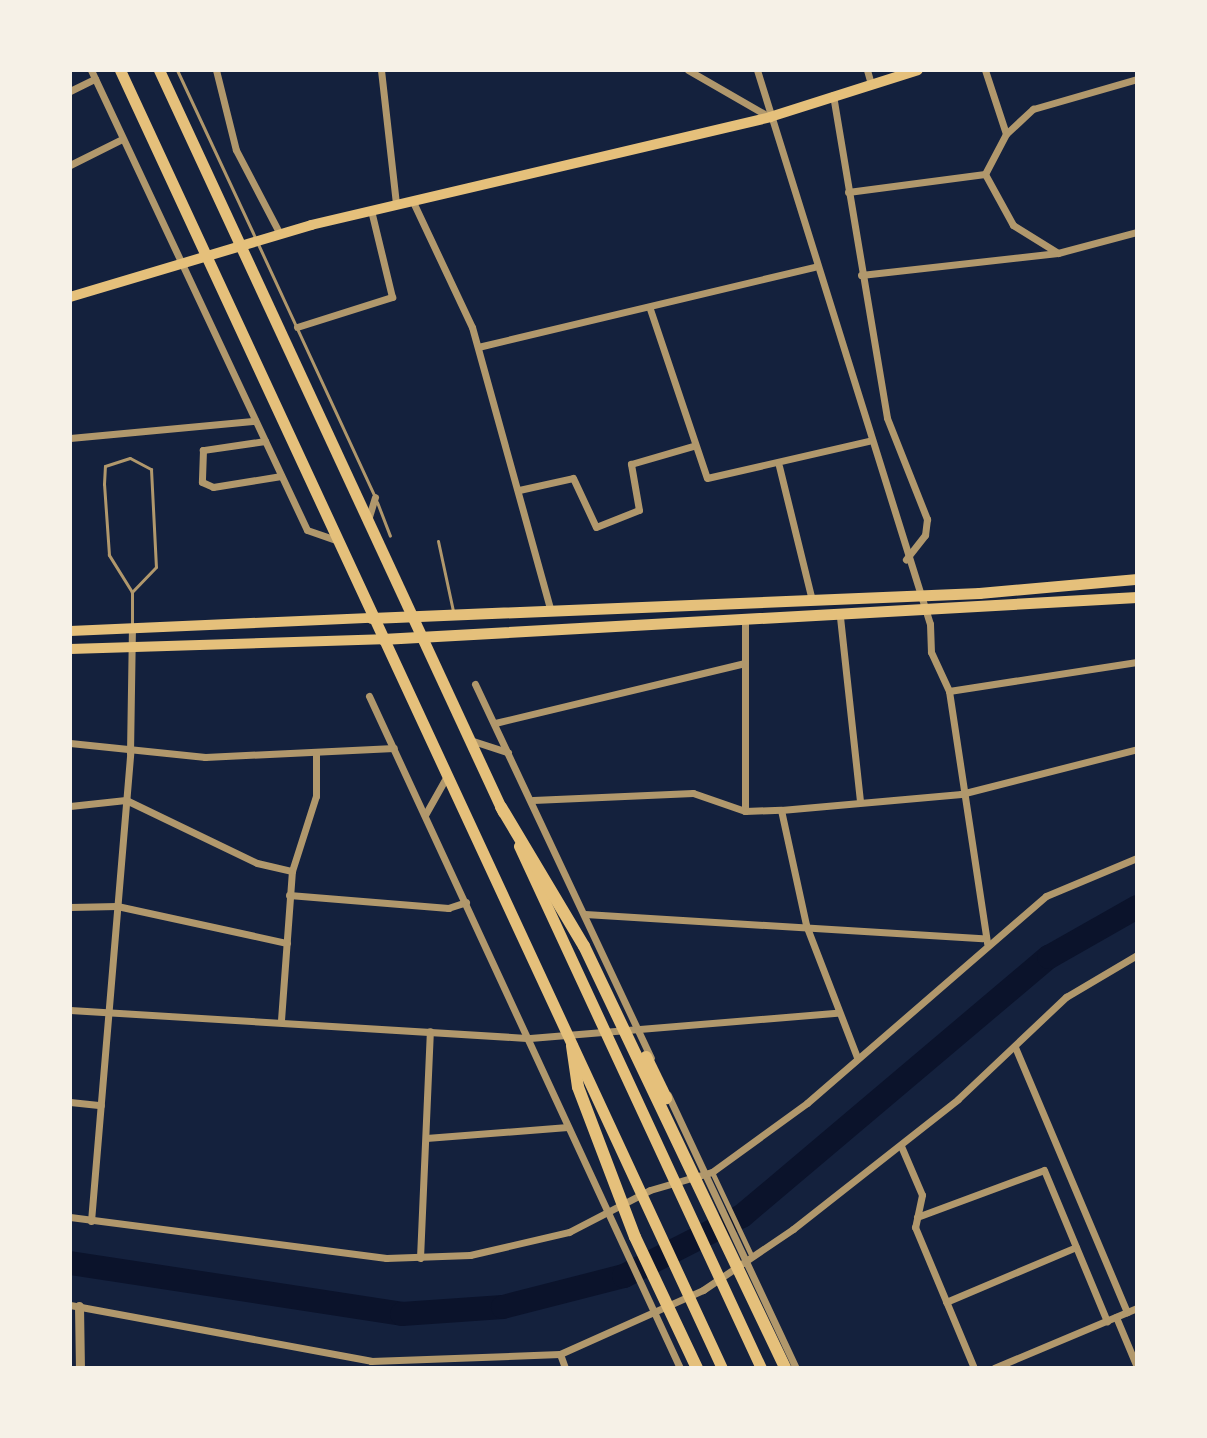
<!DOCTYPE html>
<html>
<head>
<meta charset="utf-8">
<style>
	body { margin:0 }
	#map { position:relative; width:1207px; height:1438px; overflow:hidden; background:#14213d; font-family:Literata,serif }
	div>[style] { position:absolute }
	.river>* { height:24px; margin:-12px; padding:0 12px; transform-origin:12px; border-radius:12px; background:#0b132b }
	.service>* { height:3px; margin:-1.5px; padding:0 1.5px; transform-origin:1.5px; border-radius:1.5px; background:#b1986c }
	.pedestrian>* { height:5px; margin:-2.5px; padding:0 2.5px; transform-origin:2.5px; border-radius:2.5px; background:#b1986c }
	.minor>* { height:7px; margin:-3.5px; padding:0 3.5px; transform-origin:3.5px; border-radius:3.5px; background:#b1986c }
	.tertiary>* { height:9px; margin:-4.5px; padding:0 4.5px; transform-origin:4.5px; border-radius:4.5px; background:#b1986c }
	.secondary>* { height:10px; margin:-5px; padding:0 5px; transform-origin:5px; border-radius:5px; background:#e5c07b }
	.trunk>* { height:11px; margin:-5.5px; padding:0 5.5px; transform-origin:5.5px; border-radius:5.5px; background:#e5c07b }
	.motorway>* { height:12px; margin:-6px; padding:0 6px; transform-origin:6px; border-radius:6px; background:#e5c07b }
	span { translate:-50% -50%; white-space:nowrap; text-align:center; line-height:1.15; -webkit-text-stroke:6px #f6f1e7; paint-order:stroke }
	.frame { position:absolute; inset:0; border:72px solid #f6f1e7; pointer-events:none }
</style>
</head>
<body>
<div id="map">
	<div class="river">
		<div style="left:70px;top:1263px;width:336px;rotate:8.7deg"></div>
		<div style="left:402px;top:1314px;width:101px;rotate:-4deg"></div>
		<div style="left:503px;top:1307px;width:125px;rotate:-14.4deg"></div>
		<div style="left:624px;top:1276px;width:132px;rotate:-27deg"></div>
		<div style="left:742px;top:1216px;width:402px;rotate:-40.2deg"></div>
		<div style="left:1049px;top:957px;width:101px;rotate:-29.6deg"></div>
	</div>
	<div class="service">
		<div style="left:177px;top:70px;width:184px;rotate:65deg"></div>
		<div style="left:258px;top:244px;width:277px;rotate:65.2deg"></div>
		<div style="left:377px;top:502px;width:36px;rotate:69deg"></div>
		<div style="left:438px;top:541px;width:72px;rotate:77.9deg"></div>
		<div style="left:132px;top:627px;width:35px;rotate:-90deg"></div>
		<div style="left:132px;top:592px;width:44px;rotate:-121.9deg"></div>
		<div style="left:109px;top:555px;width:71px;rotate:-94deg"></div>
		<div style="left:104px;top:484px;width:18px;rotate:-87deg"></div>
		<div style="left:105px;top:466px;width:26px;rotate:-18deg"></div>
		<div style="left:130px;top:458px;width:24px;rotate:28deg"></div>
		<div style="left:151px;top:469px;width:98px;rotate:87.1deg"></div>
		<div style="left:156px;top:567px;width:35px;rotate:134deg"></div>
	</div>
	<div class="pedestrian">
		<div style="left:712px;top:1172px;width:94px;rotate:64.8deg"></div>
	</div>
	<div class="minor">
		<div style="left:91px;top:70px;width:508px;rotate:64.85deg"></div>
		<div style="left:307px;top:530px;width:31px;rotate:19deg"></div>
		<div style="left:216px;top:70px;width:82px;rotate:76deg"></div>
		<div style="left:236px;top:150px;width:95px;rotate:62.4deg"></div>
		<div style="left:381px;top:70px;width:134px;rotate:83.6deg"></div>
		<div style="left:688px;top:70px;width:92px;rotate:29.9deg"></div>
		<div style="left:757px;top:70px;width:580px;rotate:72.66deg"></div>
		<div style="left:930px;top:624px;width:28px;rotate:88deg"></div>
		<div style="left:931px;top:652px;width:43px;rotate:65.2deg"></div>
		<div style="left:949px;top:691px;width:255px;rotate:81.4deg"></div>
		<div style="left:867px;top:70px;width:15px;rotate:74deg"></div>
		<div style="left:985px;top:70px;width:67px;rotate:71.8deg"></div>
		<div style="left:70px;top:91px;width:28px;rotate:-26deg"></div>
		<div style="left:833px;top:95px;width:327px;rotate:80.5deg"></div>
		<div style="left:887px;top:418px;width:109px;rotate:68.4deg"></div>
		<div style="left:927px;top:519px;width:16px;rotate:97deg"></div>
		<div style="left:925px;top:535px;width:31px;rotate:128deg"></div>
		<div style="left:70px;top:165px;width:58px;rotate:-26.6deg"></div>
		<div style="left:848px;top:192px;width:138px;rotate:-7.5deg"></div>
		<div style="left:414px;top:204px;width:136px;rotate:64.8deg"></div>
		<div style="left:472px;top:327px;width:295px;rotate:74.5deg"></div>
		<div style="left:1058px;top:253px;width:53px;rotate:-148.1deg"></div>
		<div style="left:1013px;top:225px;width:58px;rotate:-118.8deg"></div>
		<div style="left:985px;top:174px;width:45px;rotate:-62.3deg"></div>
		<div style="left:1006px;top:134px;width:37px;rotate:-43deg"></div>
		<div style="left:1033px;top:109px;width:108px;rotate:-16.1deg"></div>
		<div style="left:861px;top:275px;width:198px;rotate:-6.4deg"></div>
		<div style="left:1058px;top:253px;width:82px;rotate:-14.9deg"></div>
		<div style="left:650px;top:309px;width:178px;rotate:71.4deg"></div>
		<div style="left:707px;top:478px;width:166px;rotate:-12.9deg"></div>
		<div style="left:297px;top:327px;width:100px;rotate:-17.5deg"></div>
		<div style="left:392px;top:297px;width:89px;rotate:-103.6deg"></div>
		<div style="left:478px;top:347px;width:346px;rotate:-13.4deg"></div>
		<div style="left:70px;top:438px;width:186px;rotate:-5.3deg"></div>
		<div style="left:265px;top:441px;width:63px;rotate:171.7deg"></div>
		<div style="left:203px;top:450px;width:32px;rotate:92deg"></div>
		<div style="left:202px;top:482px;width:12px;rotate:24deg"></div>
		<div style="left:213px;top:487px;width:69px;rotate:-9.2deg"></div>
		<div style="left:779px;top:466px;width:138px;rotate:76.2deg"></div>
		<div style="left:519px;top:490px;width:55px;rotate:-12.5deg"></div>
		<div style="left:573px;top:478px;width:54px;rotate:64.9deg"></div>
		<div style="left:596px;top:527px;width:46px;rotate:-21.6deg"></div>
		<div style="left:639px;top:510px;width:47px;rotate:-99.9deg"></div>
		<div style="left:631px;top:464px;width:65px;rotate:-16.2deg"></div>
		<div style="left:368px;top:520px;width:24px;rotate:-73deg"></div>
		<div style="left:840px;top:617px;width:186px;rotate:83.8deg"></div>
		<div style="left:745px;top:620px;width:191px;rotate:90deg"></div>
		<div style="left:475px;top:684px;width:413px;rotate:64.8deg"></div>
		<div style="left:949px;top:691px;width:190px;rotate:-8.8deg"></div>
		<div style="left:369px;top:696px;width:740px;rotate:65.17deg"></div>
		<div style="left:495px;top:723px;width:257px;rotate:-13.5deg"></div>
		<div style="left:470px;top:740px;width:40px;rotate:18deg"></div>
		<div style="left:70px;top:743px;width:136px;rotate:5.9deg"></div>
		<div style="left:205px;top:757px;width:189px;rotate:-2.7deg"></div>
		<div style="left:533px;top:800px;width:160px;rotate:-2.5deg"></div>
		<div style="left:693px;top:793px;width:55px;rotate:19.1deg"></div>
		<div style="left:745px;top:811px;width:36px;rotate:-2deg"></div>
		<div style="left:781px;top:810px;width:181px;rotate:-5.1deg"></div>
		<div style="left:961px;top:794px;width:182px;rotate:-14.3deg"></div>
		<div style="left:70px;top:806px;width:56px;rotate:-6.1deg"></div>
		<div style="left:126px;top:800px;width:145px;rotate:25.7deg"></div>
		<div style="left:257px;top:863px;width:36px;rotate:13deg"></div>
		<div style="left:781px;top:810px;width:118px;rotate:77.7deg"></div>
		<div style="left:806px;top:925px;width:142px;rotate:68.9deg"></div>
		<div style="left:425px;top:815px;width:45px;rotate:-60.6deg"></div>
		<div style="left:289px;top:895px;width:160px;rotate:4.7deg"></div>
		<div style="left:448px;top:908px;width:19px;rotate:-18deg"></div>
		<div style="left:70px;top:907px;width:47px;rotate:-1.2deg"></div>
		<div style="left:117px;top:906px;width:174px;rotate:12.3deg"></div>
		<div style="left:585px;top:914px;width:398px;rotate:3.5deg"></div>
		<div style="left:70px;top:1010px;width:461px;rotate:3.5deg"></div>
		<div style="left:530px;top:1038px;width:308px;rotate:-4.7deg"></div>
		<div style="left:281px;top:1020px;width:149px;rotate:-85.8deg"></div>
		<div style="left:292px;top:871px;width:79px;rotate:-72.3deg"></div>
		<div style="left:316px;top:796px;width:43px;rotate:-90deg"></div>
		<div style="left:1015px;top:1047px;width:288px;rotate:67.1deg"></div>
		<div style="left:668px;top:1095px;width:302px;rotate:64.9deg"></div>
		<div style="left:70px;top:1102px;width:31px;rotate:6deg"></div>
		<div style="left:426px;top:1138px;width:142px;rotate:-4.4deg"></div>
		<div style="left:901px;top:1146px;width:53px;rotate:66.8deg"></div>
		<div style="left:922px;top:1195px;width:33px;rotate:102deg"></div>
		<div style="left:915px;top:1227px;width:153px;rotate:67.3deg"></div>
		<div style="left:70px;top:1217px;width:319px;rotate:7.4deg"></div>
		<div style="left:386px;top:1258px;width:84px;rotate:-2deg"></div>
		<div style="left:470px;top:1255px;width:102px;rotate:-13.1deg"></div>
		<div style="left:569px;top:1232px;width:91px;rotate:-27.4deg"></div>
		<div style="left:650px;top:1190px;width:65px;rotate:-16.2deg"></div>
		<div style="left:712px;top:1172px;width:117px;rotate:-36deg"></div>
		<div style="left:807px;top:1103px;width:316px;rotate:-40.9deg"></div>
		<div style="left:1046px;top:896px;width:99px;rotate:-22.7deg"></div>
		<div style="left:917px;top:1217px;width:135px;rotate:-20.3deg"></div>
		<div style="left:1044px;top:1170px;width:164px;rotate:67.4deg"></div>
		<div style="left:91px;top:1221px;width:470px;rotate:-85.2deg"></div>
		<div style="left:130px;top:753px;width:124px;rotate:-89.1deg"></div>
		<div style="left:420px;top:1258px;width:227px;rotate:-87.5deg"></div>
		<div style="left:946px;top:1302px;width:141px;rotate:-22.9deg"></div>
		<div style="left:70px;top:1305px;width:306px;rotate:10.5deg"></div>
		<div style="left:371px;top:1361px;width:189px;rotate:-2.1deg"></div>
		<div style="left:560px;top:1354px;width:157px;rotate:-24.1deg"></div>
		<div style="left:703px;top:1290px;width:109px;rotate:-34.1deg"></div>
		<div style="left:793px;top:1229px;width:210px;rotate:-38.2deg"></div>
		<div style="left:958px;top:1099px;width:149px;rotate:-43.4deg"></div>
		<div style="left:1066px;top:997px;width:82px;rotate:-30.6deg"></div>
		<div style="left:1116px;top:1317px;width:54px;rotate:67.2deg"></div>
		<div style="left:560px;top:1354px;width:15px;rotate:70deg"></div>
		<div style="left:994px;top:1368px;width:155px;rotate:-22.8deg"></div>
	</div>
	<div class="tertiary">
		<div style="left:79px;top:1306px;width:62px;rotate:89.1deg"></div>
	</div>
	<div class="secondary">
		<div style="left:70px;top:297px;width:252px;rotate:-16.6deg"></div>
		<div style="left:311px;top:225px;width:472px;rotate:-13.2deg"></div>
		<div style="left:770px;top:117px;width:155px;rotate:-17.6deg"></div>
		<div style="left:70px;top:631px;width:301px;rotate:-2.5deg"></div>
		<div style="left:70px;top:649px;width:312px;rotate:-1.8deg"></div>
	</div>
	<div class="trunk">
		<div style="left:120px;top:70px;width:1431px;rotate:65.12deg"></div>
		<div style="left:159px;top:70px;width:818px;rotate:65.13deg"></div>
		<div style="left:371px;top:618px;width:609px;rotate:-2.35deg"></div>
		<div style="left:979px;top:593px;width:159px;rotate:-5.1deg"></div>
		<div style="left:382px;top:639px;width:756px;rotate:-3.18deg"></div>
		<div style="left:519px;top:846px;width:575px;rotate:65.13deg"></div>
	</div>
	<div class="motorway">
		<div style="left:501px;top:807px;width:162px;rotate:59.2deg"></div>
		<div style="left:584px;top:946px;width:467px;rotate:64.5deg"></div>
		<div style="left:572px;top:1046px;width:41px;rotate:81.7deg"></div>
		<div style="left:578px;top:1087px;width:160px;rotate:69.2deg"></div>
		<div style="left:635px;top:1237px;width:145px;rotate:64.7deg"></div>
		<div style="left:646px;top:1057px;width:46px;rotate:64deg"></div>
	</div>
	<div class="frame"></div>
</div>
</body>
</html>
